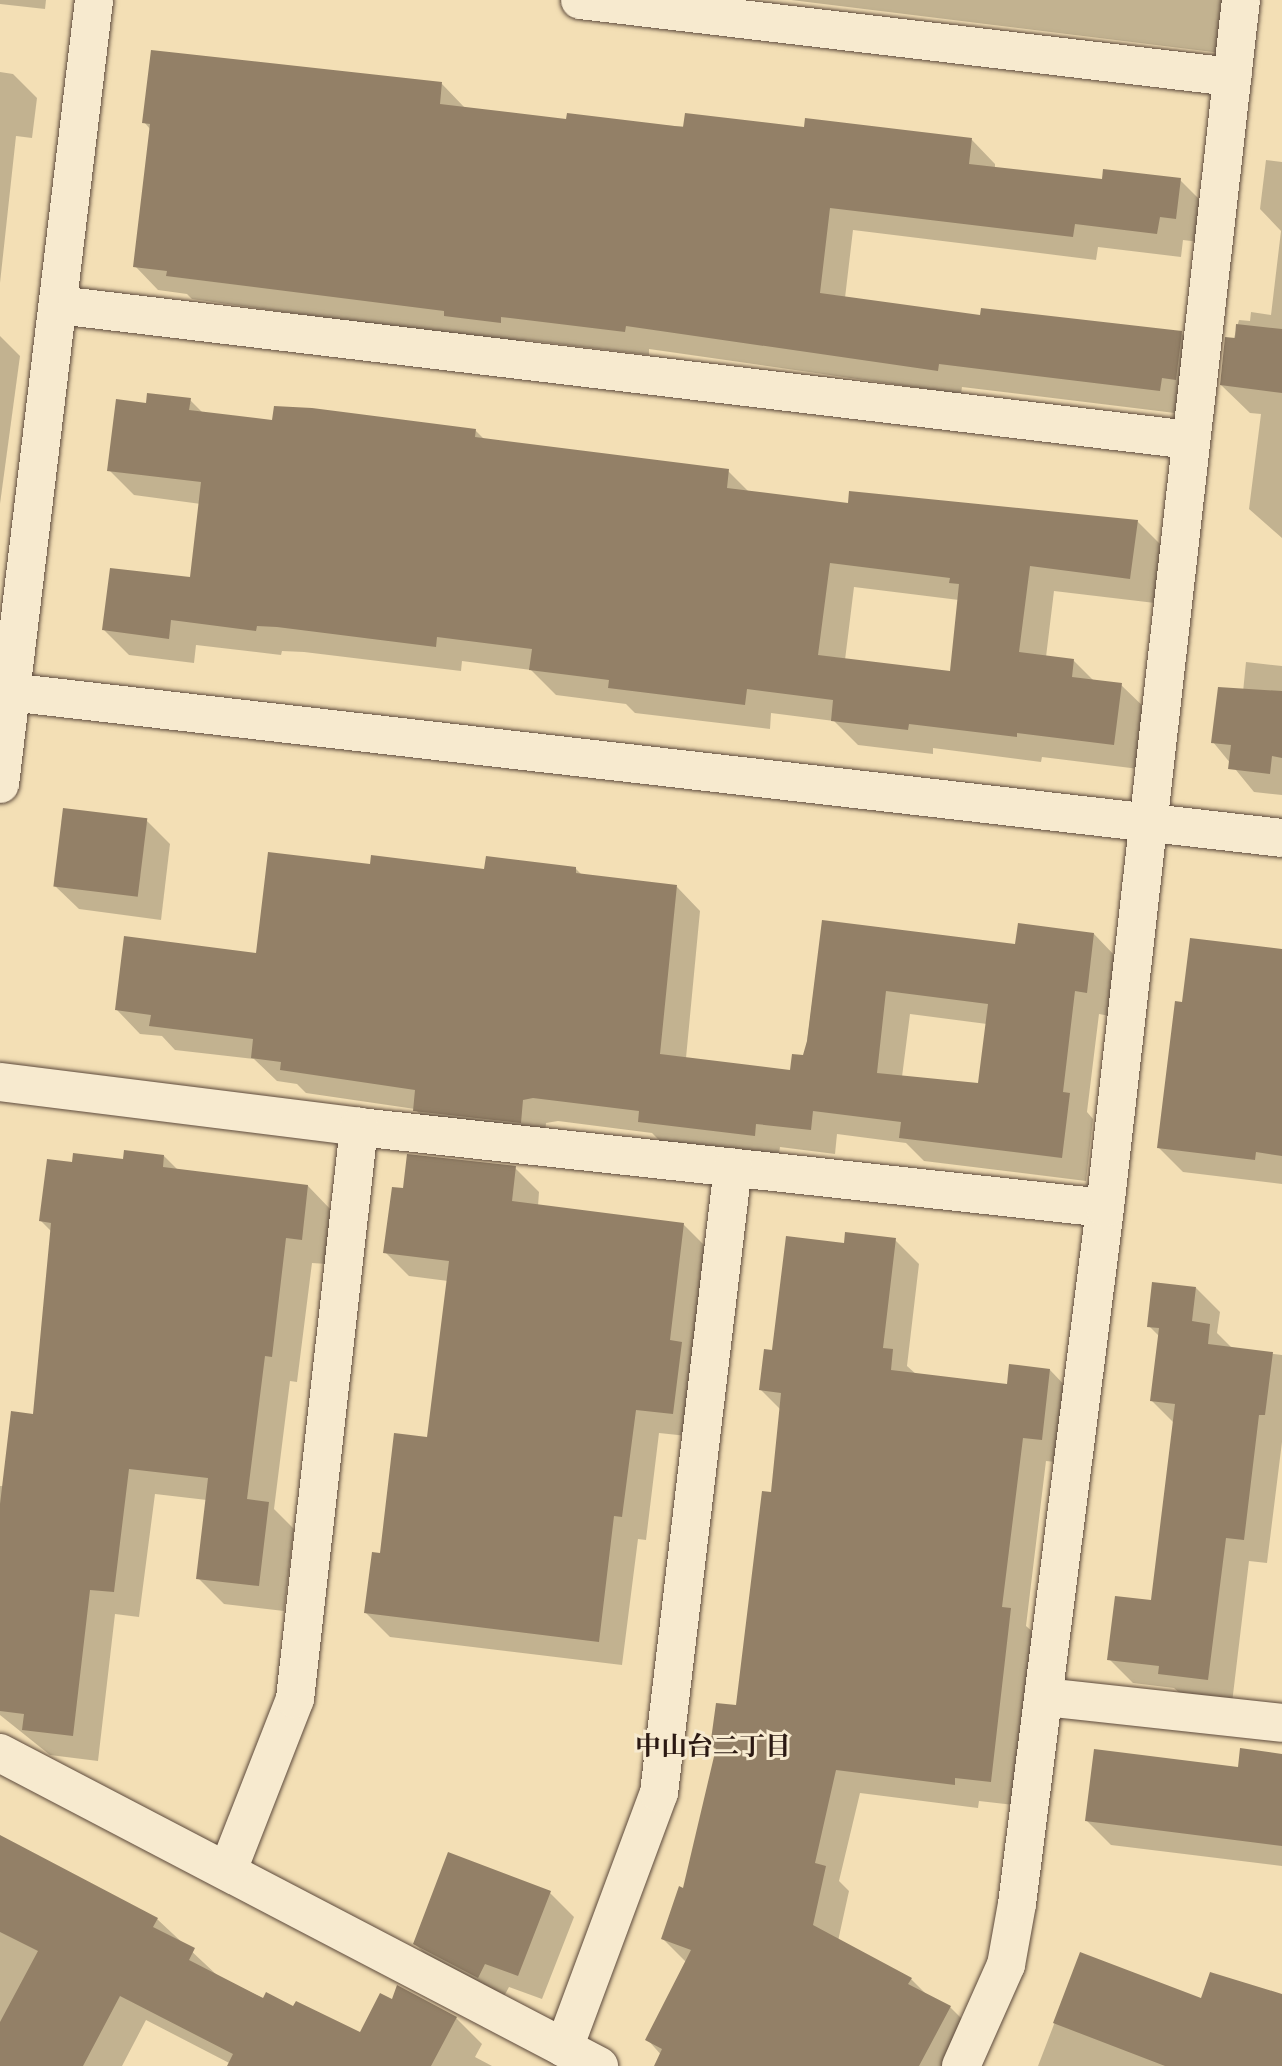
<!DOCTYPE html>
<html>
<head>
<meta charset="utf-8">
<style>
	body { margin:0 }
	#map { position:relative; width:1282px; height:2066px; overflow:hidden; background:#f3dfb5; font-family:"Libre Caslon Text","Noto Serif JP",serif }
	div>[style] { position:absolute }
	.shadow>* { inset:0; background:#0003 }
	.building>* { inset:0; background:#938067; transform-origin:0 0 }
	.roads { filter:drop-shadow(0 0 2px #5d4a3c) drop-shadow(0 0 2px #5d4a3c) }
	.minor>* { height:38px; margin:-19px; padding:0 19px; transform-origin:19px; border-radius:19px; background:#f7eacf }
	.tertiary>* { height:38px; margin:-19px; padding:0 19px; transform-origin:19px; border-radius:19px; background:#f7eacf }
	span { translate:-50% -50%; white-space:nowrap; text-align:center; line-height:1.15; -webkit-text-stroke:6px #f7eacf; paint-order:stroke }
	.neighbourhood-label { font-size:26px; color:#2b1913; font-weight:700 }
</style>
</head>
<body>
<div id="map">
	<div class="shadow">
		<div style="clip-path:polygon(0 0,46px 0,45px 9px,0 4px)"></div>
		<div style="clip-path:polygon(791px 0,1227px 0,1221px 53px)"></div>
		<div style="clip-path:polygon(0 72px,13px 74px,37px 98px,32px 138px,16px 136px,0 283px)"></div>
		<div style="clip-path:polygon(442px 84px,465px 108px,568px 121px,972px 140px,995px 164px,995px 169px,1104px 181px,1180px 180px,1204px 204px,1199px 242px,1183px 240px,1181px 257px,1098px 247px,1096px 260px,853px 230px,845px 298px,981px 317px,1181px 333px,1205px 357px,1183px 414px,962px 387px,961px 394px,649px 349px,649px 355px,525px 340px,524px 346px,192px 299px,187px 294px,158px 290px,135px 266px,151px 130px,144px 122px)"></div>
		<div style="clip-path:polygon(1266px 160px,1282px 162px,1282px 538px,1249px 509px,1261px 414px,1250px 413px,1221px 385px,1239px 320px,1250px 321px,1251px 312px,1271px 315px,1281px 231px,1260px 209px)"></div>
		<div style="clip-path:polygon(0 336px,20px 356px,0 504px)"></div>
		<div style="clip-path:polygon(evenodd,190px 400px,204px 414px,274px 422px,475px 430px,485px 440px,728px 471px,749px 492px,849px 504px,1137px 521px,1162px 546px,1155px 603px,1054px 591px,1046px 657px,1073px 660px,1094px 681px,1121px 685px,1147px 710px,1139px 769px,1042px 757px,1041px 762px,933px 748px,933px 754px,858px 745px,834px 721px,771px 713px,770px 729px,635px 713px,626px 704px,556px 695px,531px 670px,462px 661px,461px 671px,304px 652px,282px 651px,281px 655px,196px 645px,194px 663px,129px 655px,104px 630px,191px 579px,201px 504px,134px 495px,109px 470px,148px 405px,190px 400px,854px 587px,959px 600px,951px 673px,845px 660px,854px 587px)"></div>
		<div style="clip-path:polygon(1246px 662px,1282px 666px,1282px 795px,1254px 792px,1213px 742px,1243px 692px)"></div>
		<div style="clip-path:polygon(146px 820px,170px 844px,161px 920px,79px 909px,55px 886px)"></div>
		<div style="clip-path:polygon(evenodd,371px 866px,485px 871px,576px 869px,583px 876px,677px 887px,700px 911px,686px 1058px,792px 1071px,805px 1057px,823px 921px,1017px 946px,1094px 934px,1117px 958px,1110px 1016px,1099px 1014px,1087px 1112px,1093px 1119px,1086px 1181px,924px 1161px,906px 1143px,837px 1134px,835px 1154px,780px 1147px,778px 1159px,664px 1145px,652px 1133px,558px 1121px,546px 1123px,544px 1146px,438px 1134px,415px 1109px,306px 1093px,297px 1084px,277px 1081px,254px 1059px,175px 1050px,162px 1036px,140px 1034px,117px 1010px,257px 955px,371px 866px,910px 1014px,987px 1024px,979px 1085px,902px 1077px,910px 1014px)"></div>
		<div style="clip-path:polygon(1282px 951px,1282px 1184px,1183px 1172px,1159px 1148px,1184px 1004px)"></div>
		<div style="clip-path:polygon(164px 1156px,178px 1170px,308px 1186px,333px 1212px,327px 1264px,312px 1263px,297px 1382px,290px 1381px,274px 1509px,294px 1529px,284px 1611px,224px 1604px,198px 1578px,207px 1500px,155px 1494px,139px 1617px,115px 1614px,98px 1761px,50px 1755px,0 1715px,0 1486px,4px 1486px,35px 1416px,52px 1232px,41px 1221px,74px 1164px)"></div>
		<div style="clip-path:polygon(515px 1168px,539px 1192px,538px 1206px,683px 1224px,707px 1248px,697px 1437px,659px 1433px,646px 1540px,638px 1539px,622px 1665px,390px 1637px,366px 1613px,381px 1554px,429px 1439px,448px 1281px,409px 1276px,385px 1252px,405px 1190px)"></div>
		<div style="clip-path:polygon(895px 1240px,919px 1264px,907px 1366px,917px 1375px,1008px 1386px,1050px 1370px,1073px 1394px,1065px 1463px,1046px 1461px,1026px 1626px,1034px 1633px,1014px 1805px,979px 1801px,978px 1808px,860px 1793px,839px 1881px,849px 1891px,838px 1941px,911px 1979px,927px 1995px,950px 2007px,974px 2031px,971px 2066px,671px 2066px,647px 2039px,687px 1963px,663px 1939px,685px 1890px,717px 1751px,712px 1746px,738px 1707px,773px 1494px,781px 1410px,761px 1390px,773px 1352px,846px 1245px)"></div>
		<div style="clip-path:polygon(1196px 1288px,1220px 1312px,1217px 1333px,1233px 1349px,1282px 1355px,1282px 1442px,1267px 1563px,1249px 1561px,1232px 1703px,1184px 1697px,1174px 1688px,1133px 1683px,1109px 1659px,1152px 1602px,1174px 1423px,1152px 1401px,1160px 1337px,1149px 1326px)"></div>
		<div style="clip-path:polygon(1282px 1755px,1282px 1866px,1111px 1845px,1087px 1821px)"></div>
		<div style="clip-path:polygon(0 1837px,157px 1919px,219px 1977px,356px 2043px,393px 2002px,456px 2018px,482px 2044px,475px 2057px,492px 2066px,235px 2066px,146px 2020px,122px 2066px,0 2066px)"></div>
		<div style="clip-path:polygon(550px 1893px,574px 1917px,542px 1999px,509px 1987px,502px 2000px,439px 1968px,415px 1944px)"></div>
		<div style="clip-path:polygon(1081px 1954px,1202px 2000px,1282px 1995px,1282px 2066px,1038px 2066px)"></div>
	</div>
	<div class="building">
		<div style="clip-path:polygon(151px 50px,442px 82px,440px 104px,566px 119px,567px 113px,683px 127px,685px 113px,804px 127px,805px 118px,972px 138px,969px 164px,1102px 179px,1103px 169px,1181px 178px,1176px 219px,1160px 217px,1157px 234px,1075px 224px,1073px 237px,830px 208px,820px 293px,980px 315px,981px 308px,1182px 331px,1176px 380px,1162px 378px,1160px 391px,939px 364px,938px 371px,626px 326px,625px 332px,501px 317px,501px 323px,444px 316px,444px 311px,166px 276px,167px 271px,133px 267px,150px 124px,142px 123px)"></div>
		<div style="clip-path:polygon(1236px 324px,1282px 329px,1282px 393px,1220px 385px,1225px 337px,1235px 338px)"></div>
		<div style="clip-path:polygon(evenodd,147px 393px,191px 398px,189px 410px,272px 420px,274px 406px,312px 408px,476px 429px,475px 437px,729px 469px,727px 488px,848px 503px,849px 491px,1138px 520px,1130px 579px,1030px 566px,1019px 652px,1074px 659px,1072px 677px,1122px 683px,1114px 745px,1017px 733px,1017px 737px,909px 724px,908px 730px,831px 721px,833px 700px,747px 689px,745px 705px,608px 688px,609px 680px,529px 670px,532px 649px,437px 637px,436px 647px,277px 627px,257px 626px,256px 631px,171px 620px,169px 639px,102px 630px,110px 568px,190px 577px,201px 482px,107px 471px,116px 399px,146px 403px,147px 393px,830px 563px,950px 578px,949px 583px,959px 584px,950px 671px,818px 655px,830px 563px)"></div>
		<div style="clip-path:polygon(1218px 687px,1282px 691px,1282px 758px,1272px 756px,1270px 774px,1228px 769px,1231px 745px,1211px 743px)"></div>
		<div style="left:63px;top:808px;width:85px;height:79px;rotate:7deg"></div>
		<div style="clip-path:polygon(evenodd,268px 852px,370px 864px,371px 855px,484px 869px,486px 856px,576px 867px,576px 873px,677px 885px,660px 1054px,790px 1070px,792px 1054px,803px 1055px,807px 1041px,822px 920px,1015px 944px,1018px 923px,1094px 933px,1087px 993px,1075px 991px,1063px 1092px,1070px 1093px,1062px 1158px,899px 1138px,901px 1122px,813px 1111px,811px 1130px,756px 1124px,755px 1136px,638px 1122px,639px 1111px,533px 1098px,523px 1100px,521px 1123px,413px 1111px,415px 1090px,280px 1070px,281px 1062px,251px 1058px,253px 1039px,149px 1026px,151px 1015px,115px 1010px,124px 936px,256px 953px,268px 852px,886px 991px,988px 1004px,978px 1083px,877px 1073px,886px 991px)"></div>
		<div style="clip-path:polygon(1190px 938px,1282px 949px,1282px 1156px,1256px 1152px,1255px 1160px,1157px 1148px,1175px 1001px,1182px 1002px)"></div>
		<div style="clip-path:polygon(124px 1150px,164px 1155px,163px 1167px,308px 1185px,302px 1240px,286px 1238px,272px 1357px,265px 1356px,247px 1499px,269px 1502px,259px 1586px,196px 1579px,208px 1478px,129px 1469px,114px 1592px,90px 1590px,73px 1736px,22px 1730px,24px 1714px,0 1711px,0 1504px,11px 1411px,33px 1414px,51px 1223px,39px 1221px,47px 1159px,72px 1162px,73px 1153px,123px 1159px)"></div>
		<div style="clip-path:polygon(407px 1154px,516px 1166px,512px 1201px,684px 1223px,670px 1340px,682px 1342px,673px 1414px,636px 1410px,622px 1517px,614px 1516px,599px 1642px,364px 1613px,372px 1552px,380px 1553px,394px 1433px,427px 1437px,449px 1261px,383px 1253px,392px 1187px,403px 1188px)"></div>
		<div style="clip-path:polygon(845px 1232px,896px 1238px,883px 1348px,893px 1349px,891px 1370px,1007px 1384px,1009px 1364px,1050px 1369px,1042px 1440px,1023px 1438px,1002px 1607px,1011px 1608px,991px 1782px,955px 1778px,955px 1785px,836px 1770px,815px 1863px,826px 1866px,813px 1925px,912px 1978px,908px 1984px,951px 2006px,919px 2066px,654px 2066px,662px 2049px,645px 2040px,691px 1950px,661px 1939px,679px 1886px,683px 1888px,716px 1748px,710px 1747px,716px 1703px,736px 1705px,762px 1491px,771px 1492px,781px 1393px,759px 1390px,764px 1349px,772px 1350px,786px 1236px,844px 1243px)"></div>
		<div style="clip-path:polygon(1152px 1282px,1196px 1287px,1192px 1321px,1210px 1324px,1208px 1344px,1273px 1352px,1265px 1415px,1259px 1415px,1244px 1540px,1226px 1538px,1208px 1680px,1158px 1674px,1159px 1666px,1107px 1660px,1115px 1596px,1151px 1600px,1175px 1404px,1150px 1401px,1159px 1328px,1147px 1327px)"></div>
		<div style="clip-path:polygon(1240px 1748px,1282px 1754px,1282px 1846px,1085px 1821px,1094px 1749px,1238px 1767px)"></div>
		<div style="clip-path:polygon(0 1835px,158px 1918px,153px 1927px,195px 1948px,189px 1960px,263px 1998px,266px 1992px,293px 2006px,296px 2001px,360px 2032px,380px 1993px,392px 1999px,397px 1985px,457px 2017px,431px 2066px,227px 2066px,233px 2054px,120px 1996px,83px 2066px,0 2066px,0 2022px,38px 1951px,0 1932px)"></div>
		<div style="clip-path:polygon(448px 1852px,551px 1891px,518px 1976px,485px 1964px,478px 1978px,413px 1944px)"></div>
		<div style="clip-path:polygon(1080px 1952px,1201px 1998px,1210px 1972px,1282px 1994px,1282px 2066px,1165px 2066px,1053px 2023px)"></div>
	</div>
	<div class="roads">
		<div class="minor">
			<div style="left:580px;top:0;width:657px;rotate:6.74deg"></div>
			<div style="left:58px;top:305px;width:1140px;rotate:6.8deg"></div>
			<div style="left:0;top:691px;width:1290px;rotate:6.54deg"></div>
			<div style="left:0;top:1082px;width:362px;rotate:7.1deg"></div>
			<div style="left:359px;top:1127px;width:750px;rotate:6.2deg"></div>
			<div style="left:1044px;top:1697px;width:239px;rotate:6.2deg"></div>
			<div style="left:0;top:1753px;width:676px;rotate:27.59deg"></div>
			<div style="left:228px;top:1870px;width:184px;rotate:-68.6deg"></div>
			<div style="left:295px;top:1699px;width:576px;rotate:-83.62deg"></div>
			<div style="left:564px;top:2048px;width:272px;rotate:-69.6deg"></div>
			<div style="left:659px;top:1793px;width:630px;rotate:-83.26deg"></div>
			<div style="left:961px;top:2066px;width:111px;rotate:-66deg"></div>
			<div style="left:1006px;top:1965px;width:62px;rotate:-79.8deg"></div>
			<div style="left:1017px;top:1904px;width:702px;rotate:-82.79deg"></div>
			<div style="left:1105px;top:1208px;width:1216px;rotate:-83.58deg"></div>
		</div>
		<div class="tertiary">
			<div style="left:0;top:784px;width:790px;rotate:-83.16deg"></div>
		</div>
	</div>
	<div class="neighbourhood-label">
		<span style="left:713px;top:1747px">中山台二丁目</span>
	</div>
</div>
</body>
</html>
